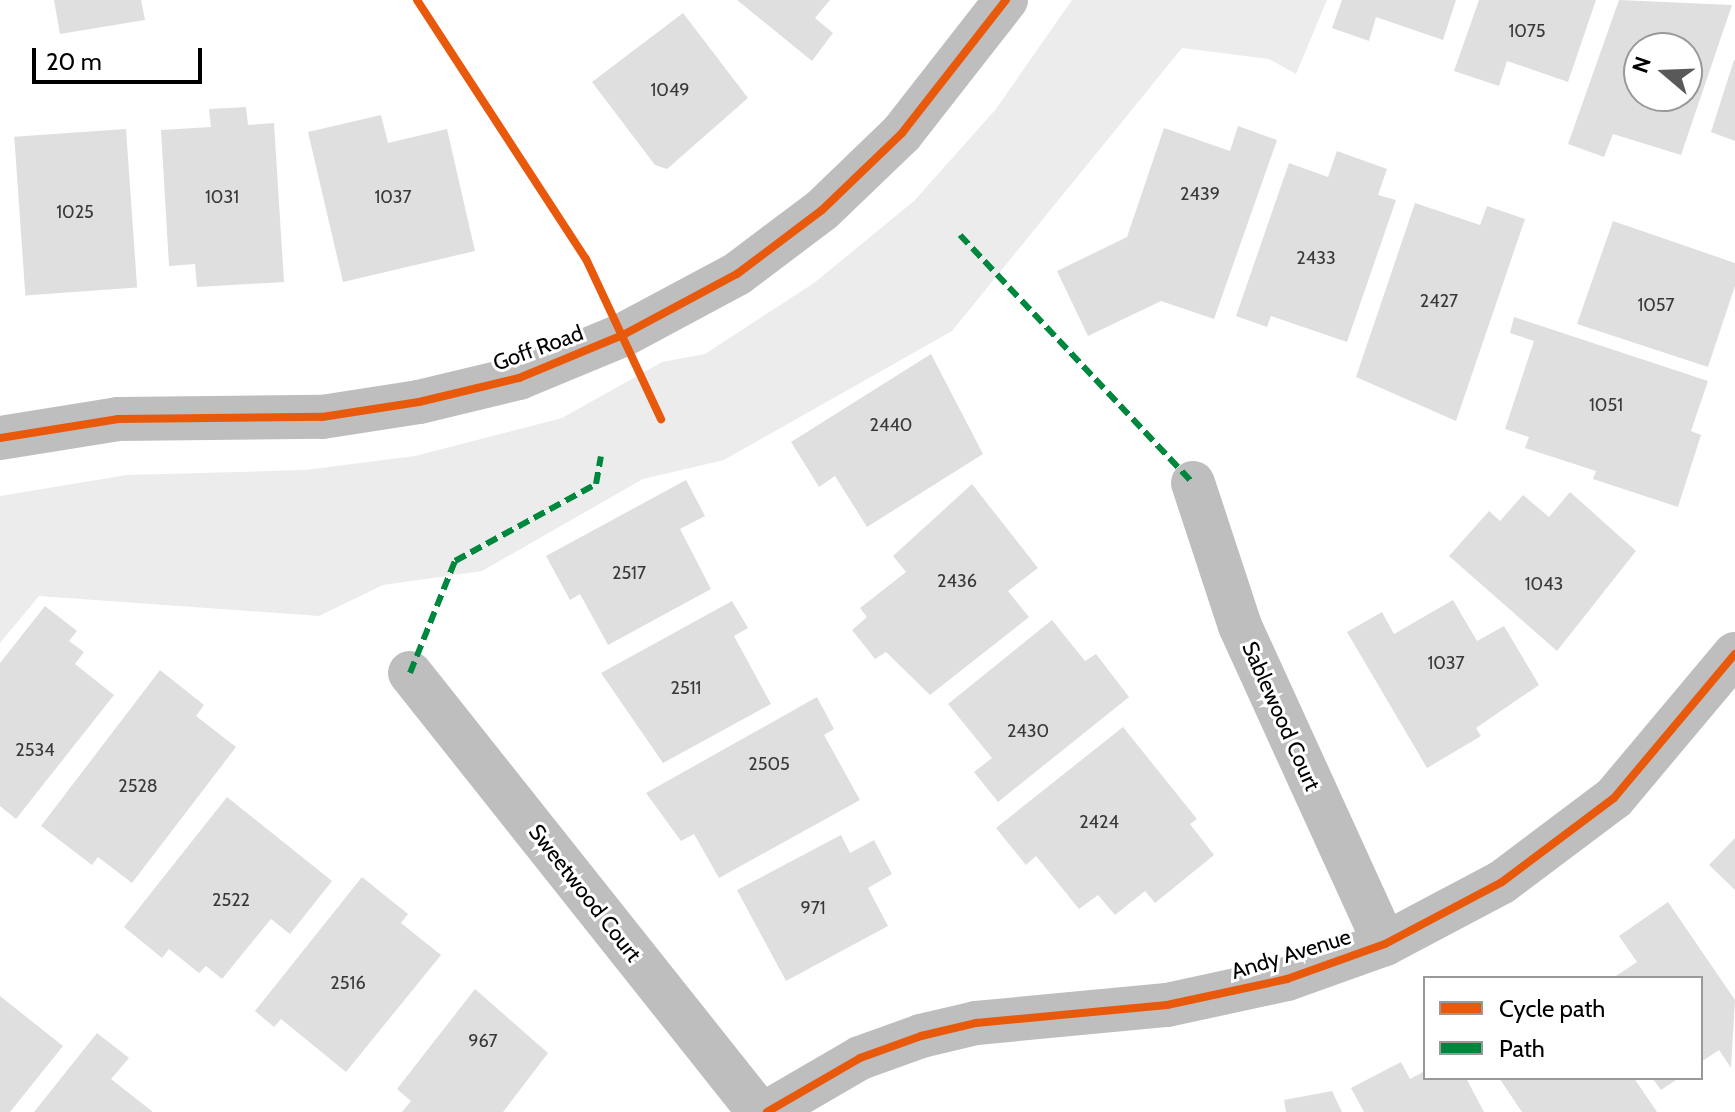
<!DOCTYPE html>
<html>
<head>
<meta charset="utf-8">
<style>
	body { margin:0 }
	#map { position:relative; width:1735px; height:1112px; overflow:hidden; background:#fff; font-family:Cabin,sans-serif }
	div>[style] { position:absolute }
	.green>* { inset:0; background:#ececec }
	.building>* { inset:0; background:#dfdfdf; transform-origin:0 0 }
	.minor>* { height:44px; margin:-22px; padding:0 22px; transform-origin:22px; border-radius:22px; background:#bebebe }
	.quiet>* { height:6px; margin-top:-3px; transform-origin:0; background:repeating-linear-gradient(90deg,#00873e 0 12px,transparent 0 18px) }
	.cycleway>* { height:8px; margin:-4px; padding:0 4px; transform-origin:4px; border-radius:4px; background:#e8590c }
	span { translate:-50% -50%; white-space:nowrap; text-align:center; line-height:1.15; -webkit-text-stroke:6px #fff; paint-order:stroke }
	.number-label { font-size:18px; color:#383838 }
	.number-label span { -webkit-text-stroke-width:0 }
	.street-label { font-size:22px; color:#000 }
	.legend { position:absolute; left:1423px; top:976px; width:280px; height:104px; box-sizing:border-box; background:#fff; border:2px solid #999; margin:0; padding:10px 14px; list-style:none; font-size:24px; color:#000 }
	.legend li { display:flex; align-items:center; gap:16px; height:40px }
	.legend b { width:40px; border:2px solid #999 }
	.north { position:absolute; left:1623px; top:32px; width:80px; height:80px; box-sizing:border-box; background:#fff; border:2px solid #999; border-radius:50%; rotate:289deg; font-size:22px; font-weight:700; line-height:32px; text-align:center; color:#000 }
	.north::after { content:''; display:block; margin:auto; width:28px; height:36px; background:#595959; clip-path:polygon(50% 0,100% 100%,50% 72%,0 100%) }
	.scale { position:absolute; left:32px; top:48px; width:170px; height:36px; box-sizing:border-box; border:4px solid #000; border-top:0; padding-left:10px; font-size:24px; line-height:28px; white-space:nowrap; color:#000; -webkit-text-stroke:6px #fff; paint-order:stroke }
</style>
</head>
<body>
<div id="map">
	<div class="green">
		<div style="clip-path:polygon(1072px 0,1327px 0,1296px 74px,1269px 59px,1182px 48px,952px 331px,724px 460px,643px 479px,482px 571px,383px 585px,319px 616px,39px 596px,0 643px,0 496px,127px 475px,305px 470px,415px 456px,562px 418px,662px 362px,705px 354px,814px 283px,914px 201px,996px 109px)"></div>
	</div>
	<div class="building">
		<div style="clip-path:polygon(54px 0,141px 0,145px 20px,60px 34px)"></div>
		<div style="clip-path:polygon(737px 0,830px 0,815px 18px,833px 33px,812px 61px)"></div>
		<div style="clip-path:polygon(1342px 0,1456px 0,1443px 40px,1376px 17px,1369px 41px,1332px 28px)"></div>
		<div style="clip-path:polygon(1479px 0,1596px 0,1568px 82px,1507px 61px,1499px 86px,1454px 71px)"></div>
		<div style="clip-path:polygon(evenodd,1619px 0,1732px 5px,1681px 155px,1613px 134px,1604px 157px,1568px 144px,1619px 0,1639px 48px,1687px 48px,1687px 96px,1639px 96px,1639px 48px)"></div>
		<div style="clip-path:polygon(683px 13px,748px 98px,667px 169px,655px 165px,592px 82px)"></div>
		<div style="clip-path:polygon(1734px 60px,1735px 60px,1735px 141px,1711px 132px)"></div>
		<div style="clip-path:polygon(246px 107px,248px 125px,274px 123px,284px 282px,197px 287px,195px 264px,169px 266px,161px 130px,211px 127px,209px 109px)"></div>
		<div style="clip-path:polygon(381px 115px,388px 143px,447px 129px,475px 251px,343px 282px,308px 132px)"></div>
		<div style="clip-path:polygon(1238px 126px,1277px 140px,1214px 319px,1161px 301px,1088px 336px,1057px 271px,1127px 237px,1164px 128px,1230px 151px)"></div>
		<div style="left:126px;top:129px;width:159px;height:112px;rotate:86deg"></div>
		<div style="clip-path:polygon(1337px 151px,1387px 169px,1378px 195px,1396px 200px,1347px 342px,1271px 316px,1267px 327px,1236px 316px,1289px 163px,1328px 177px)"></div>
		<div style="clip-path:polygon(1415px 203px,1480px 225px,1487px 206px,1525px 219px,1456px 421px,1356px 377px)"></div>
		<div style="clip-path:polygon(1613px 221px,1735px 263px,1735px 286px,1708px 367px,1577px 324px)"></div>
		<div style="clip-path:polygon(1514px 317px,1708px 381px,1691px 431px,1701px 435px,1678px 507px,1593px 479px,1596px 471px,1525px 448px,1529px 437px,1505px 429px,1534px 341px,1510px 333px)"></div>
		<div style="clip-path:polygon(931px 354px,983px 454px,867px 527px,835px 476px,819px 487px,791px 442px)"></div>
		<div style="clip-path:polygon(686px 480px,705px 516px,680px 529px,711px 589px,608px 645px,580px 594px,570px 600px,546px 556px)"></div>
		<div style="clip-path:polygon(972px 484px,1038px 568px,1008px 591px,1029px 617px,930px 695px,886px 652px,875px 659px,852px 630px,867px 617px,860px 608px,906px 572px,893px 556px)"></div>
		<div style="clip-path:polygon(1570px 492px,1636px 551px,1557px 651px,1449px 556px,1489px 511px,1500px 521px,1523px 495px,1549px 517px)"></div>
		<div style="clip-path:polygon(1453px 600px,1477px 641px,1504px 626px,1539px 685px,1476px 728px,1481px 736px,1427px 768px,1347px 632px,1382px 612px,1394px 634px)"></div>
		<div style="clip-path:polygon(732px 601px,748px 628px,734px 636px,771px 704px,663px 763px,601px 673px)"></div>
		<div style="clip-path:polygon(45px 606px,77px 631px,69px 641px,84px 652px,75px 664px,114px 695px,16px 819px,0 806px,0 663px)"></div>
		<div style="clip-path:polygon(1052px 620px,1085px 661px,1096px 654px,1129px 697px,998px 802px,974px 772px,992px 758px,948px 704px)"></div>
		<div style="clip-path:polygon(160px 670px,204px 705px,196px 716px,236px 747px,132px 883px,98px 857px,92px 865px,41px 826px)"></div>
		<div style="clip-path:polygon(817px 697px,834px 729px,824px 735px,860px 800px,719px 878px,694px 834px,681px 841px,646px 793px)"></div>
		<div style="clip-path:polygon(1123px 727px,1197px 819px,1190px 824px,1214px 855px,1155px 903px,1145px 891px,1115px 915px,1098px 895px,1079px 909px,1036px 856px,1026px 865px,996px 828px)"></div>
		<div style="clip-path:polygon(227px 797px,332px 881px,290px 934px,271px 919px,222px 979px,206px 966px,199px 973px,169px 949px,162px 958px,124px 927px)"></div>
		<div style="clip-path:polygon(841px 835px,850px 853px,874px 840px,892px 874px,868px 888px,888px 926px,786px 981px,737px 890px)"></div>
		<div style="clip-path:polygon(1735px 838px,1735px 890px,1709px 865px)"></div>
		<div style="clip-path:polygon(362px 877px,408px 914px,401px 923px,441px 955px,346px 1072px,281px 1019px,274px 1027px,255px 1011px)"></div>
		<div style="clip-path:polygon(1668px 902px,1735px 1000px,1731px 1068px,1719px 1050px,1701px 1062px,1701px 978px,1613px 978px,1637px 962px,1619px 936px)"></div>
		<div style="clip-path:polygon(475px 989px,548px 1053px,503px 1112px,402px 1112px,411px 1101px,397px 1089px)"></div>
		<div style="clip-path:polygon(0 996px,63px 1046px,10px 1112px,0 1112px)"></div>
		<div style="clip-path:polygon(97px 1033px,129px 1058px,111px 1079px,153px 1112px,34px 1112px)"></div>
		<div style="clip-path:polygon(1401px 1062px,1410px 1079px,1425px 1071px,1425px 1078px,1466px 1078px,1484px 1112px,1364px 1112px,1351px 1088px)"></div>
		<div style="clip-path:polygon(1499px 1078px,1634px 1078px,1657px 1112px,1522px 1112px)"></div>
		<div style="clip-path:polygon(1652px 1078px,1679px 1078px,1661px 1090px)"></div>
		<div style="clip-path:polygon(1332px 1091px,1342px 1112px,1286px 1112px,1284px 1100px)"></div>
	</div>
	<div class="minor">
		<div style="left:0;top:438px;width:120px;rotate:-9.1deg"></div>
		<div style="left:118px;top:419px;width:204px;rotate:-0.6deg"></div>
		<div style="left:322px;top:417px;width:98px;rotate:-8.8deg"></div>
		<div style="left:419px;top:402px;width:103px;rotate:-13.5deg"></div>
		<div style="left:519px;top:378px;width:113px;rotate:-22.5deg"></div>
		<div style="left:623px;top:335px;width:129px;rotate:-28.2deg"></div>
		<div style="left:737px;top:274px;width:106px;rotate:-37deg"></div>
		<div style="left:822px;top:210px;width:111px;rotate:-43.9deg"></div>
		<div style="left:902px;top:133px;width:169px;rotate:-52deg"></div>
		<div style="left:1193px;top:483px;width:151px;rotate:71.8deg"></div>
		<div style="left:1240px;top:626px;width:349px;rotate:65.5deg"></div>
		<div style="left:410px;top:673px;width:561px;rotate:51.52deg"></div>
		<div style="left:767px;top:1112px;width:108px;rotate:-30.1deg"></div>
		<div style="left:860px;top:1058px;width:65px;rotate:-19.8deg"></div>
		<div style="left:921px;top:1036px;width:57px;rotate:-13.3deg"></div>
		<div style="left:976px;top:1023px;width:192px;rotate:-5.4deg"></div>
		<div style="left:1167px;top:1005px;width:123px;rotate:-12.2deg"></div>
		<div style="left:1287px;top:979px;width:104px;rotate:-19.7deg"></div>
		<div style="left:1385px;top:944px;width:132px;rotate:-27.9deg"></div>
		<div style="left:1502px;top:882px;width:140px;rotate:-36.9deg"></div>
		<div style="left:1614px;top:798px;width:188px;rotate:-50deg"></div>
	</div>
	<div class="quiet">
		<div style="left:960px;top:235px;width:340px;rotate:46.8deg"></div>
		<div style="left:410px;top:673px;width:121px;rotate:-68.1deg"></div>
		<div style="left:455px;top:561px;width:161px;rotate:-28.6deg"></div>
		<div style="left:596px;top:484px;width:28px;rotate:-80deg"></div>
	</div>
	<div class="cycleway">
		<div style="left:417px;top:0;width:309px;rotate:56.9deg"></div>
		<div style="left:586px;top:259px;width:177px;rotate:64.9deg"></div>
		<div style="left:0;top:438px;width:120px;rotate:-9.1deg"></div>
		<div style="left:118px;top:419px;width:204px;rotate:-0.6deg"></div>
		<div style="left:322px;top:417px;width:98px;rotate:-8.8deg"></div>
		<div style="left:419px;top:402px;width:103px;rotate:-13.5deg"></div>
		<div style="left:519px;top:378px;width:113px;rotate:-22.5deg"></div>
		<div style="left:623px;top:335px;width:129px;rotate:-28.2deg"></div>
		<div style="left:737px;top:274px;width:106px;rotate:-37deg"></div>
		<div style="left:822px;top:210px;width:111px;rotate:-43.9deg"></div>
		<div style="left:902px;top:133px;width:169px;rotate:-52deg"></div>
		<div style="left:767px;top:1112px;width:108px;rotate:-30.1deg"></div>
		<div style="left:860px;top:1058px;width:65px;rotate:-19.8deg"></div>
		<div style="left:921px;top:1036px;width:57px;rotate:-13.3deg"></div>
		<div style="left:976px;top:1023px;width:192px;rotate:-5.4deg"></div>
		<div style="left:1167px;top:1005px;width:123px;rotate:-12.2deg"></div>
		<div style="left:1287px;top:979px;width:104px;rotate:-19.7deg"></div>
		<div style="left:1385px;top:944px;width:132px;rotate:-27.9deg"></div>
		<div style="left:1502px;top:882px;width:140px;rotate:-36.9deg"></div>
		<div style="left:1614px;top:798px;width:188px;rotate:-50deg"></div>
	</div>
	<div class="number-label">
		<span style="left:1527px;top:31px">1075</span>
		<span style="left:670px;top:90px">1049</span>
		<span style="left:1200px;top:194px">2439</span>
		<span style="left:222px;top:197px">1031</span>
		<span style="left:393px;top:197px">1037</span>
		<span style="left:75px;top:212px">1025</span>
		<span style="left:1316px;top:258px">2433</span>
		<span style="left:1439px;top:301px">2427</span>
		<span style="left:1656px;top:305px">1057</span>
		<span style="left:1606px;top:405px">1051</span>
		<span style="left:891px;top:425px">2440</span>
		<span style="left:629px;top:573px">2517</span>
		<span style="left:957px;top:581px">2436</span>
		<span style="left:1544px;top:584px">1043</span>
		<span style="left:1446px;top:663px">1037</span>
		<span style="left:686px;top:688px">2511</span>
		<span style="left:1028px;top:731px">2430</span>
		<span style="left:35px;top:750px">2534</span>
		<span style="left:769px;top:764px">2505</span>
		<span style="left:138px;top:786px">2528</span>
		<span style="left:1099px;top:822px">2424</span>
		<span style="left:231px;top:900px">2522</span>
		<span style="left:813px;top:908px">971</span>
		<span style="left:348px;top:983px">2516</span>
		<span style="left:483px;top:1041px">967</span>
	</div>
	<div class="street-label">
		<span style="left:538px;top:348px;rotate:-20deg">Goff Road</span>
		<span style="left:1281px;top:716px;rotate:66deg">Sablewood Court</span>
		<span style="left:585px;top:893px;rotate:52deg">Sweetwood Court</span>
		<span style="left:1291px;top:954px;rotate:-17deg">Andy Avenue</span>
	</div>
	<ul class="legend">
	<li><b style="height:10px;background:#e8590c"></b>Cycle path</li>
	<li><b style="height:10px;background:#00873e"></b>Path</li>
	</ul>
	<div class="north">N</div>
	<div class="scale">20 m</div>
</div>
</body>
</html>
